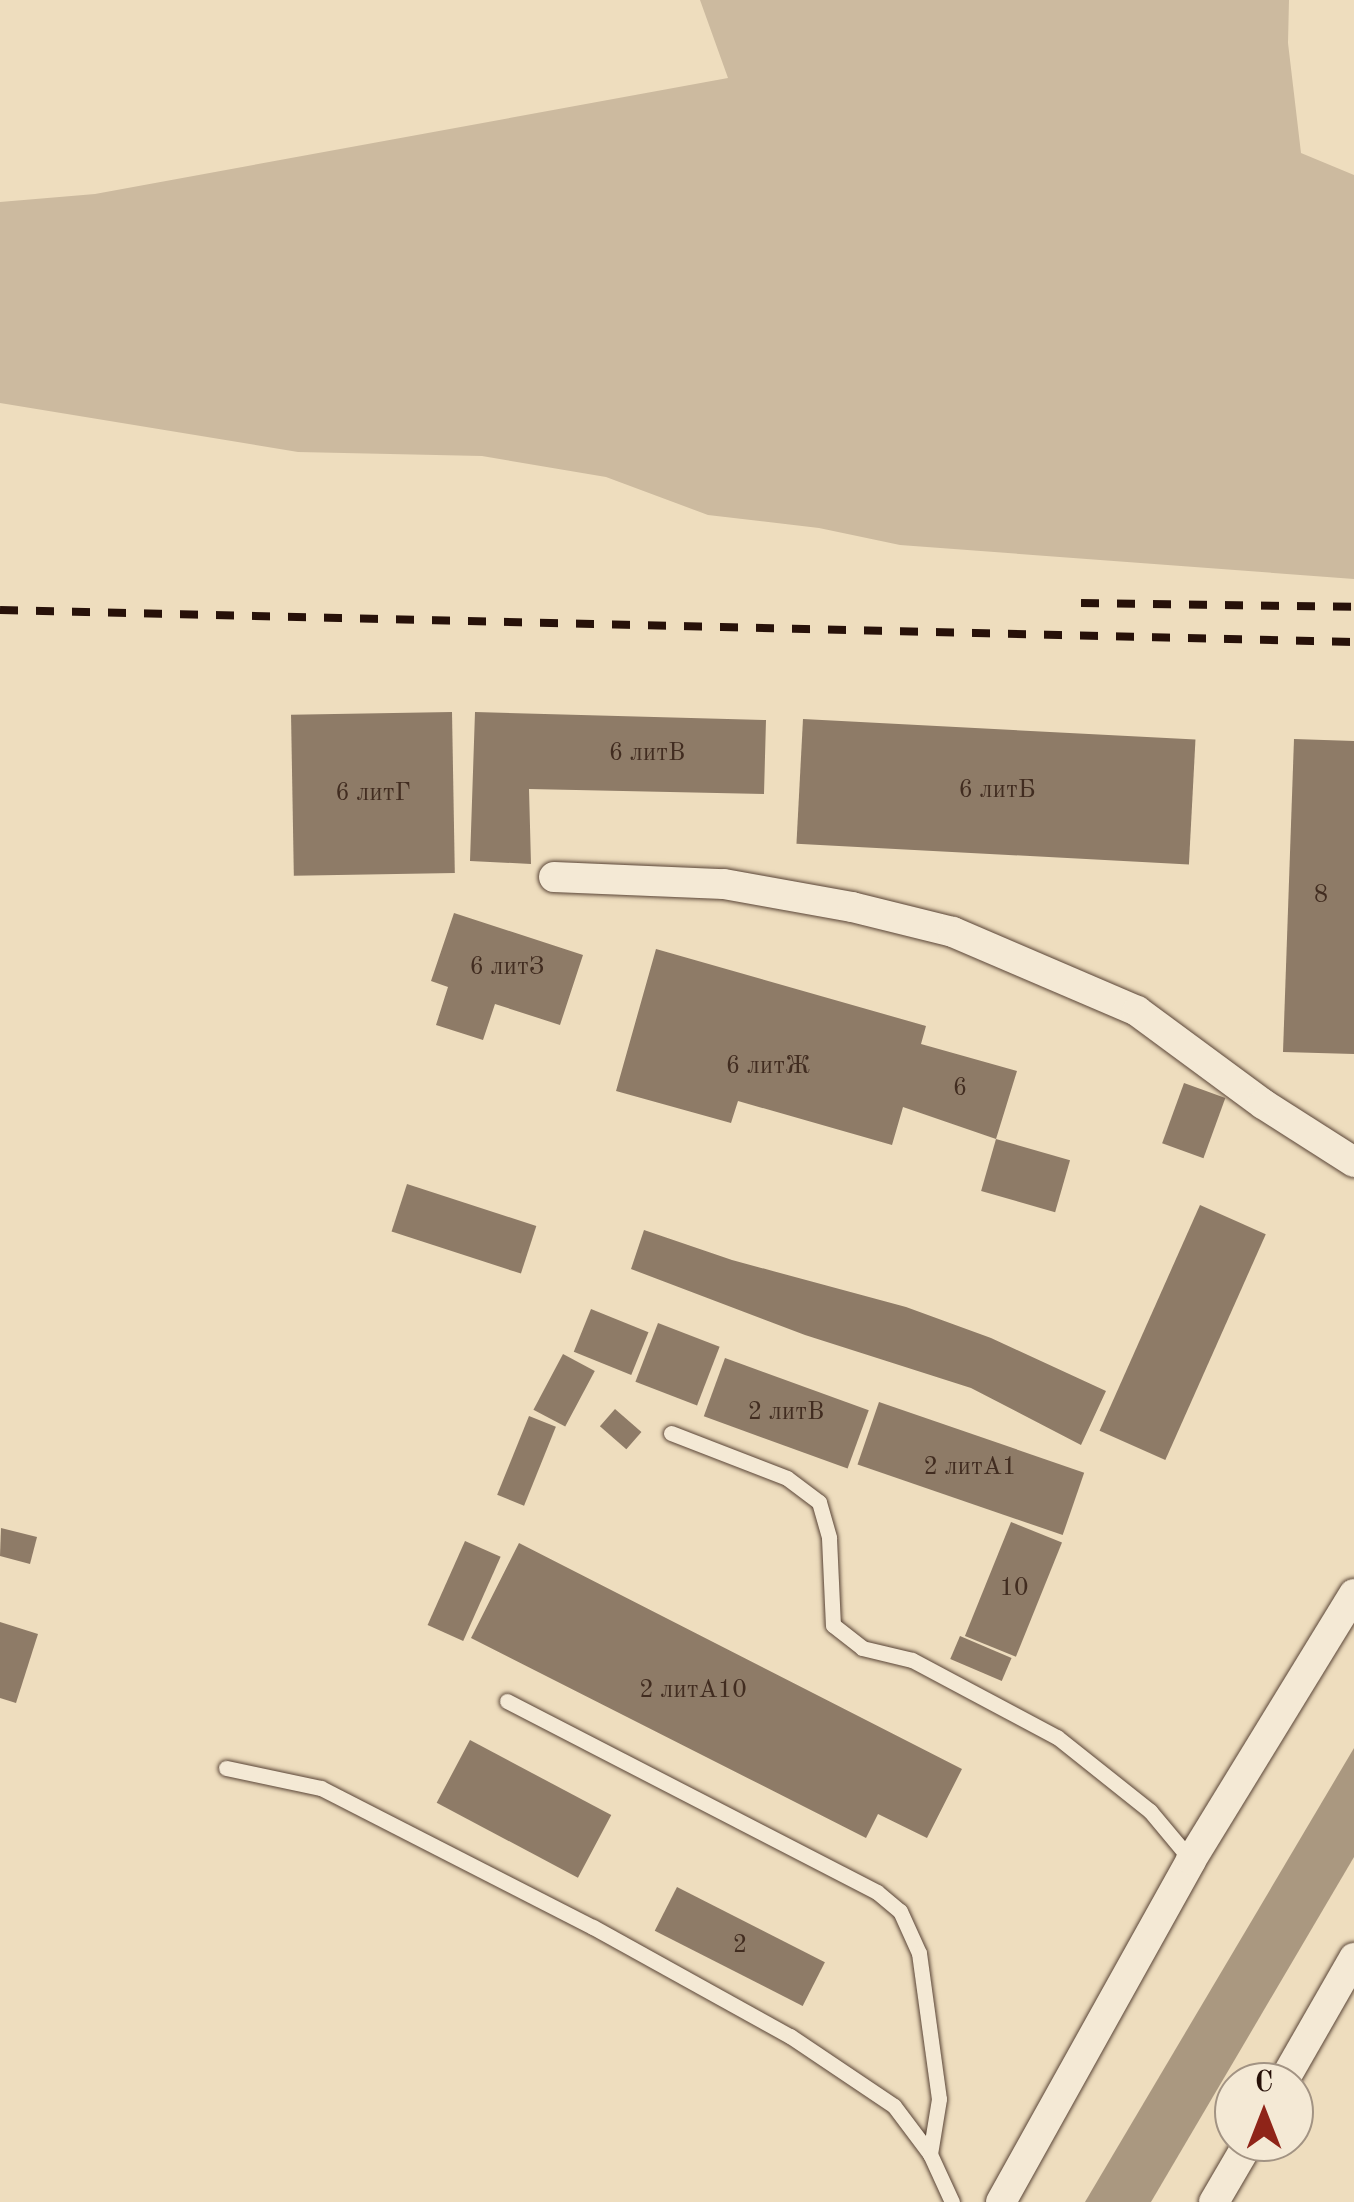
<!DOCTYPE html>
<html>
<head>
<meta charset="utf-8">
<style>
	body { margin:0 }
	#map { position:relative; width:1354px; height:2202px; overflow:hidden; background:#eeddbe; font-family:"Old Standard TT",serif }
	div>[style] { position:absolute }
	.green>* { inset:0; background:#ccba9f }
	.water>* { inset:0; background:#aa9880 }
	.building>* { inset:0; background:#8e7b67; transform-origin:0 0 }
	.roads { filter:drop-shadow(0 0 2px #594436) drop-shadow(0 0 2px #594436) }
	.service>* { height:15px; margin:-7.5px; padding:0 7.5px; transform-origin:7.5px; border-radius:7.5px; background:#f4e9d5 }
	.minor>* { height:30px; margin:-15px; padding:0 15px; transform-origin:15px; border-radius:15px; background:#f4e9d5 }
	.rail>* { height:8px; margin-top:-4px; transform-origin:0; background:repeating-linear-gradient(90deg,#271109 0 18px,transparent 0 36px) }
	span { translate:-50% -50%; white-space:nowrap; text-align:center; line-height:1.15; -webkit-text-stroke:8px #f4e9d5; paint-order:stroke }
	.number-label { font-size:25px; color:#412c20 }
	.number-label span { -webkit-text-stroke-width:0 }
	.north { position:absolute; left:1214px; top:2062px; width:100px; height:100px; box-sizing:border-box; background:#f4e9d5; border:2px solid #a29383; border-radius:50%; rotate:0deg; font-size:28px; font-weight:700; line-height:40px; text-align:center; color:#271109 }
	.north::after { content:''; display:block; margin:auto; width:35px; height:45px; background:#8f2418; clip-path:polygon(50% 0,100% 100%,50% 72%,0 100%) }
</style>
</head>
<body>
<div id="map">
	<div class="green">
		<div style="clip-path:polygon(700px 0,1289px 0,1288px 43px,1301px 153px,1354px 175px,1354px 579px,900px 545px,819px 528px,708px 515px,606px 477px,482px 456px,298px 452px,0 403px,0 202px,95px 194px,728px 78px)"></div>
	</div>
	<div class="water">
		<div style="clip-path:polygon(1354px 1748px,1354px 1857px,1151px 2202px,1085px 2202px)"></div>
	</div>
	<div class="building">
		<div style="left:452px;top:712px;width:161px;height:161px;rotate:89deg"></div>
		<div style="clip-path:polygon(475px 712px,766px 720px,764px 794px,529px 789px,531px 864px,470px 861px)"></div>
		<div style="left:803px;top:719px;width:393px;height:125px;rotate:3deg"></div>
		<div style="clip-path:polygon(1294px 739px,1354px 741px,1354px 1054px,1283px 1052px)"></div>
		<div style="clip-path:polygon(454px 913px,583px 955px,560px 1025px,495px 1004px,483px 1040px,436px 1025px,448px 987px,431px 981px)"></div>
		<div style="clip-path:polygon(656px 949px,926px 1026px,921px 1044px,1017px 1071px,996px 1139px,903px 1107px,892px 1145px,738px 1101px,731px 1123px,616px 1091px)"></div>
		<div style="left:1184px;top:1083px;width:44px;height:64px;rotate:20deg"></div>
		<div style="left:996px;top:1139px;width:77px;height:54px;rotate:16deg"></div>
		<div style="left:407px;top:1184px;width:136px;height:50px;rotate:18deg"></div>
		<div style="left:1200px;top:1205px;width:72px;height:247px;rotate:24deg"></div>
		<div style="clip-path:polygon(644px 1230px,732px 1260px,906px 1307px,991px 1338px,1106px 1391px,1081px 1445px,971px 1388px,805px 1335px,631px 1269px)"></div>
		<div style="left:591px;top:1309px;width:62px;height:46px;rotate:22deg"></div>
		<div style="left:658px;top:1323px;width:66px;height:63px;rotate:21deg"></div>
		<div style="left:563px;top:1354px;width:36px;height:63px;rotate:28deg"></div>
		<div style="left:725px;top:1358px;width:153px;height:62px;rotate:20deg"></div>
		<div style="left:879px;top:1402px;width:217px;height:66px;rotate:19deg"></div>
		<div style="left:615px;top:1409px;width:35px;height:23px;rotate:41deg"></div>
		<div style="left:529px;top:1416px;width:29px;height:85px;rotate:22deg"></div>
		<div style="left:1011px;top:1522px;width:55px;height:123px;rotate:22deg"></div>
		<div style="clip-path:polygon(1px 1528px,37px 1537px,30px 1564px,0 1556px)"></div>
		<div style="left:465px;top:1541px;width:39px;height:92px;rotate:24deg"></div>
		<div style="clip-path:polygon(519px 1543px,962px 1769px,927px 1838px,878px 1814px,866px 1838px,471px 1638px)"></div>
		<div style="clip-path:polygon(0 1622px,38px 1634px,16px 1703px,0 1698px)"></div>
		<div style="left:960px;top:1636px;width:56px;height:25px;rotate:23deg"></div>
		<div style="left:470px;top:1740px;width:160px;height:71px;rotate:28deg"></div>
		<div style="left:677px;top:1887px;width:166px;height:49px;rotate:27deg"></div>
	</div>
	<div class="roads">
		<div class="service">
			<div style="left:671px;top:1433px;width:124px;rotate:21.2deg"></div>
			<div style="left:787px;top:1478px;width:40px;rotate:37deg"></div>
			<div style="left:819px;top:1502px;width:37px;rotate:74deg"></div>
			<div style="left:829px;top:1538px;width:87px;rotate:87.4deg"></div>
			<div style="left:833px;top:1625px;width:37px;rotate:38deg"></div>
			<div style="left:862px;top:1648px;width:51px;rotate:13.5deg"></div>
			<div style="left:912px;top:1660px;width:164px;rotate:28deg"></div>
			<div style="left:1057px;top:1737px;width:119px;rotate:38.5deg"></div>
			<div style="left:1150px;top:1811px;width:64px;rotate:50.1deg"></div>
			<div style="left:507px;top:1701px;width:416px;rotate:27.3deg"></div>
			<div style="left:877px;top:1892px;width:30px;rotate:40deg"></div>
			<div style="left:900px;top:1911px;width:46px;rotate:65.7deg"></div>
			<div style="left:919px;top:1953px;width:147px;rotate:82.2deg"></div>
			<div style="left:939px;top:2099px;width:56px;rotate:99.3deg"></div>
			<div style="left:226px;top:1768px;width:97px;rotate:11.9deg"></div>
			<div style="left:321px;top:1788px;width:305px;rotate:27.1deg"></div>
			<div style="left:593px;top:1927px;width:225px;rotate:29deg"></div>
			<div style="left:790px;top:2036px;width:125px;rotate:33.9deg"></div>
			<div style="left:894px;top:2106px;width:60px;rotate:53.1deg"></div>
			<div style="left:930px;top:2154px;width:53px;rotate:65.4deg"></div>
		</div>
		<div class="minor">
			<div style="left:554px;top:877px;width:170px;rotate:2.4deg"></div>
			<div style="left:724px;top:884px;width:130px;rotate:10.2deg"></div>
			<div style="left:852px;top:907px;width:104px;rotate:13.9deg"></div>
			<div style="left:953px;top:932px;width:200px;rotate:23.2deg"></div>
			<div style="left:1137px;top:1011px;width:157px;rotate:36.4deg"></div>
			<div style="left:1263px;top:1104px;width:108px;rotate:32.5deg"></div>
			<div style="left:1283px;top:2082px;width:143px;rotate:-60.2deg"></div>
			<div style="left:1001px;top:2202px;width:391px;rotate:-60.9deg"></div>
			<div style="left:1191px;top:1860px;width:312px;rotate:-58.5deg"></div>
			<div style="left:1214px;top:2202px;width:69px;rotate:-59.7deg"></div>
		</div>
	</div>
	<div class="rail">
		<div style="left:1081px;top:603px;width:273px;rotate:0.8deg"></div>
		<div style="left:0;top:610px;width:1354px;rotate:1.35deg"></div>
	</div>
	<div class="number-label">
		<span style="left:647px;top:754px">6 литВ</span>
		<span style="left:997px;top:791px">6 литБ</span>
		<span style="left:373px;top:794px">6 литГ</span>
		<span style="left:1321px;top:896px">8</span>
		<span style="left:507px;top:968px">6 литЗ</span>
		<span style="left:768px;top:1067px">6 литЖ</span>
		<span style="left:960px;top:1089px">6</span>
		<span style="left:786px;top:1413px">2 литВ</span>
		<span style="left:970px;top:1468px">2 литА1</span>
		<span style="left:1014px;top:1589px">10</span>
		<span style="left:693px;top:1691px">2 литА10</span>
		<span style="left:740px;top:1946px">2</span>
	</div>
	<div class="north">С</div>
</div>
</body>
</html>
